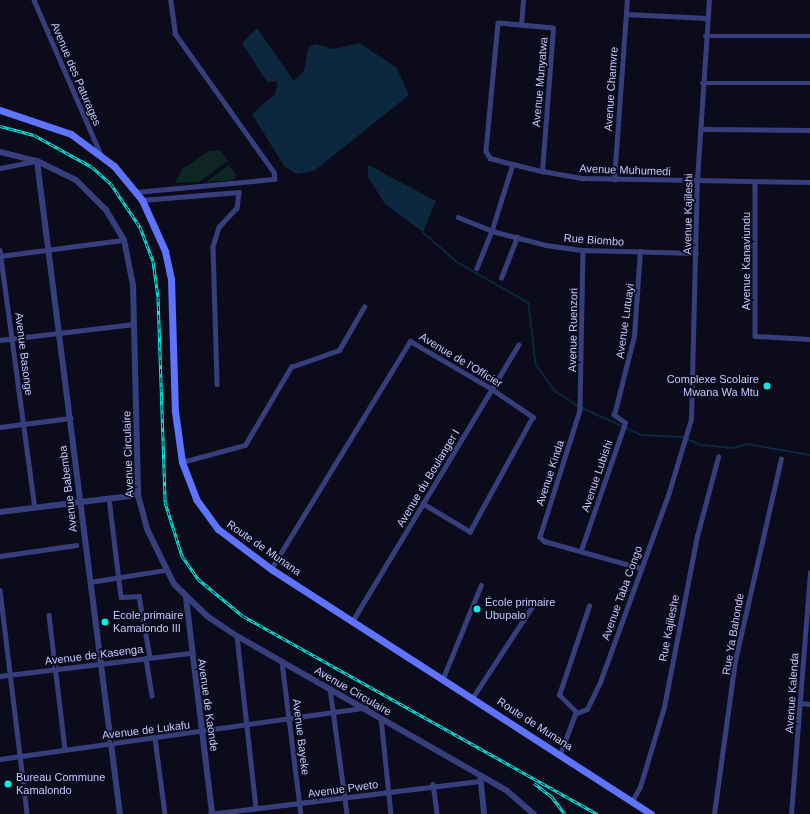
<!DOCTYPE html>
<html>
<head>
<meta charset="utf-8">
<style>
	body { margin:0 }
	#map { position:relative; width:810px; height:814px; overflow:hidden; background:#0b0b1c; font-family:Helvetica,sans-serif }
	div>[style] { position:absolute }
	.green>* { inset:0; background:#0e2621 }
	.water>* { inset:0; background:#0c283f }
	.stream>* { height:1.5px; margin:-0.75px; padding:0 0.75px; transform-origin:0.75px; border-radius:0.75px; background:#0c283f }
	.minor>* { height:4.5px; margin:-2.25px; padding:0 2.25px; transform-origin:2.25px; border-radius:2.25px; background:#363e7b }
	.tertiary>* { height:6px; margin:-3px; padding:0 3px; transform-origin:3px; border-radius:3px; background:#363e7b }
	.secondary>* { height:7px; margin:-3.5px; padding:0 3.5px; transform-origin:3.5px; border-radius:3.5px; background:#5e73fe }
	.rail>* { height:3px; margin-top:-1.5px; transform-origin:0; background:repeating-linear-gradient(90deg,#0b0b1c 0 4.5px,#02efe2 0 9px); box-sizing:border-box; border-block:1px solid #02efe2 }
	.dots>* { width:11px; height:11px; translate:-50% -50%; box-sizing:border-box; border:2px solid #0b0b1c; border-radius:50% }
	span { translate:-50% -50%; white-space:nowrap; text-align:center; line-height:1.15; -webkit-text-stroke:3.5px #0b0b1c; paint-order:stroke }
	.street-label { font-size:11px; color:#c6c9ff }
	.poi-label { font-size:11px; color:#c6c9ff }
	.right { translate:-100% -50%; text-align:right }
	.left { translate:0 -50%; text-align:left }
</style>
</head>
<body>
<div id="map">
	<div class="green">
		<div style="clip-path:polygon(220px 150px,228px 161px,199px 182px,175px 183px,182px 169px,209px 151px)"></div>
		<div style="clip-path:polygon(229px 165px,237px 176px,233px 180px,206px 182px)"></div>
	</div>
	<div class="water">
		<div style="clip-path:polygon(257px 28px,294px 81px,304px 71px,308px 48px,315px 44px,333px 49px,359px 43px,396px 67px,409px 95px,314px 171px,296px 174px,284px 166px,252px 114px,275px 94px,278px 84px,276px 81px,267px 82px,242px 43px)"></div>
		<div style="clip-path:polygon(368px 165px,436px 201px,423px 232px,385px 204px,368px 177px)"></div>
	</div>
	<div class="stream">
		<div style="left:423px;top:232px;width:45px;rotate:41.4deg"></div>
		<div style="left:457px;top:262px;width:83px;rotate:29.7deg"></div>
		<div style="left:529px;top:303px;width:61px;rotate:83.5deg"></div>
		<div style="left:536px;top:364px;width:33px;rotate:55deg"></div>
		<div style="left:555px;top:391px;width:27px;rotate:33deg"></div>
		<div style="left:578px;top:406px;width:70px;rotate:24.4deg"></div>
		<div style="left:642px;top:435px;width:41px;rotate:2.8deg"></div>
		<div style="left:687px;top:439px;width:15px;rotate:23deg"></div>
		<div style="left:701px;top:445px;width:33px;rotate:5deg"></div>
		<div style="left:734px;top:448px;width:14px;rotate:-17deg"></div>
		<div style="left:747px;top:444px;width:64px;rotate:9.9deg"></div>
	</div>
	<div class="minor">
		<div style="left:34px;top:0;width:169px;rotate:66.6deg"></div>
		<div style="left:626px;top:14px;width:81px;rotate:2.8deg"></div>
		<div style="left:521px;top:24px;width:24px;rotate:-85deg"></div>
		<div style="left:705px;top:36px;width:105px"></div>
		<div style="left:702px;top:83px;width:108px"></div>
		<div style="left:700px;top:129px;width:110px;rotate:0.5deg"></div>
		<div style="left:513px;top:164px;width:70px;rotate:107.4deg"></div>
		<div style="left:492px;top:231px;width:56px;rotate:14.5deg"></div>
		<div style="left:546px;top:245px;width:37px;rotate:8deg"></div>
		<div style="left:583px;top:250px;width:113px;rotate:1.5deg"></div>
		<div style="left:0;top:168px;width:38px;rotate:-11deg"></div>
		<div style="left:542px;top:171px;width:143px;rotate:-85.6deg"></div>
		<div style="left:553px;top:28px;width:55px;rotate:-174.8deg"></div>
		<div style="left:498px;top:23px;width:129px;rotate:95.4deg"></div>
		<div style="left:486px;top:151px;width:8px;rotate:60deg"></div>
		<div style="left:490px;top:158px;width:24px;rotate:15deg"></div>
		<div style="left:513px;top:164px;width:30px;rotate:14deg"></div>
		<div style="left:542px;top:171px;width:40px;rotate:10deg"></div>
		<div style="left:581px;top:178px;width:229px;rotate:1deg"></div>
		<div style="left:614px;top:180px;width:180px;rotate:-85.9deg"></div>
		<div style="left:755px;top:182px;width:154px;rotate:90deg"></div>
		<div style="left:755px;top:336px;width:55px;rotate:3.1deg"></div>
		<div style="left:136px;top:192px;width:139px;rotate:-5.4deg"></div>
		<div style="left:274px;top:179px;width:6px;rotate:-90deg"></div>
		<div style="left:274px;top:173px;width:171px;rotate:-125.5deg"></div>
		<div style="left:175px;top:34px;width:34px;rotate:-98deg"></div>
		<div style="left:142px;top:200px;width:97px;rotate:-4.7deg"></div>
		<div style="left:239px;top:192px;width:16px;rotate:97deg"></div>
		<div style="left:237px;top:208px;width:26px;rotate:133deg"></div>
		<div style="left:219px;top:227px;width:21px;rotate:107deg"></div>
		<div style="left:213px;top:247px;width:137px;rotate:88.3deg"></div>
		<div style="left:458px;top:217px;width:37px;rotate:22deg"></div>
		<div style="left:492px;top:231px;width:40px;rotate:112deg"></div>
		<div style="left:0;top:250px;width:260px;rotate:82.3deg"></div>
		<div style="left:583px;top:250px;width:160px;rotate:91.1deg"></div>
		<div style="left:580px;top:410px;width:133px;rotate:107.5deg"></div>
		<div style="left:540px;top:537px;width:6px;rotate:45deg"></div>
		<div style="left:544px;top:541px;width:100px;rotate:15.7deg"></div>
		<div style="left:0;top:256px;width:125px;rotate:-7.4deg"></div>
		<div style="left:501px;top:278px;width:44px;rotate:-68.7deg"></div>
		<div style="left:0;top:340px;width:135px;rotate:-6.8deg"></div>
		<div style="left:0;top:427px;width:71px;rotate:-7.3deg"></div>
		<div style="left:182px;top:462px;width:65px;rotate:-15.1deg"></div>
		<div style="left:245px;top:445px;width:91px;rotate:-59.5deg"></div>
		<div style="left:291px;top:367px;width:51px;rotate:-19.5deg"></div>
		<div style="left:339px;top:350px;width:50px;rotate:-59.8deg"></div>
		<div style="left:109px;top:498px;width:100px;rotate:83.1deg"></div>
		<div style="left:121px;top:597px;width:18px;rotate:-3deg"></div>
		<div style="left:139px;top:596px;width:62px;rotate:79.8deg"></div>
		<div style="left:581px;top:550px;width:134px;rotate:-70.9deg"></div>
		<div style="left:625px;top:423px;width:14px;rotate:-144deg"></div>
		<div style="left:614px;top:415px;width:81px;rotate:-75.8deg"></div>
		<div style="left:634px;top:336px;width:85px;rotate:-86deg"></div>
		<div style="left:0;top:556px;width:77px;rotate:-8.2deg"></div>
		<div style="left:271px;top:569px;width:267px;rotate:-58.6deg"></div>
		<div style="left:410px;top:341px;width:95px;rotate:30.3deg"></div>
		<div style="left:492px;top:389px;width:50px;rotate:34.3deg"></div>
		<div style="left:533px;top:417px;width:131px;rotate:118.7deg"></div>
		<div style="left:470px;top:532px;width:55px;rotate:-149.2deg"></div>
		<div style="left:90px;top:582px;width:76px;rotate:-9.1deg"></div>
		<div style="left:0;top:590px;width:226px;rotate:83.1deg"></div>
		<div style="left:49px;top:615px;width:135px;rotate:83.2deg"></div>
		<div style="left:353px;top:620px;width:321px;rotate:-59deg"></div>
		<div style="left:237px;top:636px;width:173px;rotate:83.7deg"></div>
		<div style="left:146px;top:658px;width:38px;rotate:81deg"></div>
		<div style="left:282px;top:662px;width:153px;rotate:82.9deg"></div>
		<div style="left:0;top:676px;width:191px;rotate:-6.9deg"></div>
		<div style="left:443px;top:678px;width:100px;rotate:-67.8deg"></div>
		<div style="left:330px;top:688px;width:127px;rotate:82.3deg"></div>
		<div style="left:473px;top:697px;width:113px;rotate:-56.9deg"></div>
		<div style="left:801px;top:703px;width:9px;rotate:6deg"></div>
		<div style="left:576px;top:712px;width:24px;rotate:-135deg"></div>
		<div style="left:559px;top:695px;width:94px;rotate:-71.4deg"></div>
		<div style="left:381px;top:718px;width:97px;rotate:84.1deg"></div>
		<div style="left:155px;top:738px;width:77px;rotate:82.5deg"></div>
		<div style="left:560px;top:754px;width:43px;rotate:-69.4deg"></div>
		<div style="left:575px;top:714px;width:13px;rotate:-23deg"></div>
		<div style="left:587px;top:709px;width:30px;rotate:-64deg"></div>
		<div style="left:600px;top:682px;width:202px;rotate:-70deg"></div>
		<div style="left:669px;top:492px;width:76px;rotate:-73.2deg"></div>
		<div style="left:691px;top:419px;width:239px;rotate:-88.6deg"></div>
		<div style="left:697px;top:180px;width:180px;rotate:-86.2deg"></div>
		<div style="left:0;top:759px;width:369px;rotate:-8deg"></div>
		<div style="left:433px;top:784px;width:30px;rotate:82deg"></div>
		<div style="left:632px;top:801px;width:16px;rotate:-60deg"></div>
		<div style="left:640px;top:787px;width:84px;rotate:-73.3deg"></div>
		<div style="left:664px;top:707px;width:174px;rotate:-79.1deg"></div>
		<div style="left:697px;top:536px;width:82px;rotate:-75.1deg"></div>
		<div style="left:210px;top:814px;width:271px;rotate:-7deg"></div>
		<div style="left:714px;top:814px;width:154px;rotate:-82.2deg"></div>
		<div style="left:735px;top:661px;width:207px;rotate:-77.2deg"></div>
		<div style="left:791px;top:814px;width:242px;rotate:-85.5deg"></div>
	</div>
	<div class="tertiary">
		<div style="left:0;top:152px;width:38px;rotate:14deg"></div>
		<div style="left:37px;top:161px;width:43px;rotate:26deg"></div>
		<div style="left:76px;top:180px;width:42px;rotate:45deg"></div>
		<div style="left:106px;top:210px;width:35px;rotate:59deg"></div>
		<div style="left:124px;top:240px;width:46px;rotate:78.7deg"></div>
		<div style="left:133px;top:285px;width:210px;rotate:88.6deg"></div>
		<div style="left:138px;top:495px;width:35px;rotate:75deg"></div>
		<div style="left:147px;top:529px;width:61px;rotate:63.9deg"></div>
		<div style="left:174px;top:584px;width:46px;rotate:44.1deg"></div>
		<div style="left:207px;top:616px;width:36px;rotate:34deg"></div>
		<div style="left:237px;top:636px;width:310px;rotate:29.8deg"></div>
		<div style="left:506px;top:790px;width:37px;rotate:41deg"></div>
		<div style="left:37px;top:161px;width:658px;rotate:82.76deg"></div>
		<div style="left:0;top:512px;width:139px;rotate:-7deg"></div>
		<div style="left:186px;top:598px;width:218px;rotate:83.1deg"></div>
		<div style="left:480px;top:775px;width:39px;rotate:84deg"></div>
	</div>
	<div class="secondary">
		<div style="left:0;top:110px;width:75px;rotate:18.7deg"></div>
		<div style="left:71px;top:134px;width:54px;rotate:36.7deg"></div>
		<div style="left:114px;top:166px;width:44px;rotate:50.5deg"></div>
		<div style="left:142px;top:200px;width:56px;rotate:65.7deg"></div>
		<div style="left:165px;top:251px;width:29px;rotate:78deg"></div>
		<div style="left:171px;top:279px;width:132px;rotate:88.3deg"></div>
		<div style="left:175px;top:411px;width:51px;rotate:82.2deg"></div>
		<div style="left:182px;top:462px;width:40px;rotate:69deg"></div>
		<div style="left:196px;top:499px;width:37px;rotate:54deg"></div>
		<div style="left:218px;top:529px;width:66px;rotate:37deg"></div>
		<div style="left:271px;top:569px;width:452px;rotate:32.8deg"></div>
	</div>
	<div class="rail">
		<div style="left:0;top:126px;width:35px;rotate:15deg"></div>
		<div style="left:34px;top:135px;width:66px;rotate:28.9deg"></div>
		<div style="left:92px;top:167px;width:25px;rotate:42deg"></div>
		<div style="left:111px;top:184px;width:52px;rotate:56deg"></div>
		<div style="left:140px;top:227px;width:36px;rotate:69deg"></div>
		<div style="left:153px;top:261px;width:36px;rotate:82deg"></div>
		<div style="left:158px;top:297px;width:205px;rotate:88deg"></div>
		<div style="left:165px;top:502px;width:57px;rotate:72.5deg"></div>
		<div style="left:182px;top:556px;width:28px;rotate:55deg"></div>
		<div style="left:198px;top:579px;width:58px;rotate:39.4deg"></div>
		<div style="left:243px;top:616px;width:406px;rotate:29.2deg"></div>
		<div style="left:534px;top:783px;width:23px;rotate:38deg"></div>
		<div style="left:552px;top:797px;width:21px;rotate:53deg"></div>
	</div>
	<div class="dots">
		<div style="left:767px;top:386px;background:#02efe2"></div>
		<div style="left:477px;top:609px;background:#02efe2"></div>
		<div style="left:105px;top:622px;background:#02efe2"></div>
		<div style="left:8px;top:784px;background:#02efe2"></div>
	</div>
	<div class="street-label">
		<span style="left:76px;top:74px;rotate:67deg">Avenue des Paturages</span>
		<span style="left:540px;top:82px;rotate:-85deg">Avenue Munyatwa</span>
		<span style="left:611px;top:89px;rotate:-86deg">Avenue Chamvre</span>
		<span style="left:625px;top:170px;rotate:2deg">Avenue Muhumedi</span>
		<span style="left:688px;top:214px;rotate:-89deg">Avenue Kajileshi</span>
		<span style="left:594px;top:240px;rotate:4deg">Rue Biombo</span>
		<span style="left:746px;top:261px;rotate:-90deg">Avenue Kanaviundu</span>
		<span style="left:625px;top:321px;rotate:-82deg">Avenue Lutuayi</span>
		<span style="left:573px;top:330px;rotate:-89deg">Avenue Ruenzori</span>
		<span style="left:24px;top:354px;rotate:83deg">Avenue Basonge</span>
		<span style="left:461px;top:360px;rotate:31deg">Avenue de l'Officier</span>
		<span style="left:128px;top:454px;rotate:-92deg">Avenue Circulaire</span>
		<span style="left:550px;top:473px;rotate:-72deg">Avenue Kinda</span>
		<span style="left:597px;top:476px;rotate:-71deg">Avenue Lubishi</span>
		<span style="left:428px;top:478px;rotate:-59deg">Avenue du Boulanger I</span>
		<span style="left:68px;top:489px;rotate:-97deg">Avenue Babemba</span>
		<span style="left:264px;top:548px;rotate:35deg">Route de Munana</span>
		<span style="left:622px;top:593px;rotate:-70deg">Avenue Taba Congo</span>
		<span style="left:669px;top:628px;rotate:-79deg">Rue Kajileshe</span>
		<span style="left:733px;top:634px;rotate:-80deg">Rue Ya Bahonde</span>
		<span style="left:94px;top:655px;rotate:-7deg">Avenue de Kasenga</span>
		<span style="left:353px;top:691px;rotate:30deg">Avenue Circulaire</span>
		<span style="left:792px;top:693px;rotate:-86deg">Avenue Kalenda</span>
		<span style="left:208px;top:705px;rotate:82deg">Avenue de Kaonde</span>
		<span style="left:535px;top:724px;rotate:33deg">Route de Munana</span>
		<span style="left:146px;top:730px;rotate:-7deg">Avenue de Lukafu</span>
		<span style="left:301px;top:737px;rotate:83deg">Avenue Bayeke</span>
		<span style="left:343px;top:789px;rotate:-8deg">Avenue Pweto</span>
	</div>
	<div class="poi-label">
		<span class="right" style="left:759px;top:386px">Complexe Scolaire<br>Mwana Wa Mtu</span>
		<span class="left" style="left:485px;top:609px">École primaire<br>Ubupalo</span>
		<span class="left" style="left:113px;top:622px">Ecole primaire<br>Kamalondo III</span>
		<span class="left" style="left:16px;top:784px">Bureau Commune<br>Kamalondo</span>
	</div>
</div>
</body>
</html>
